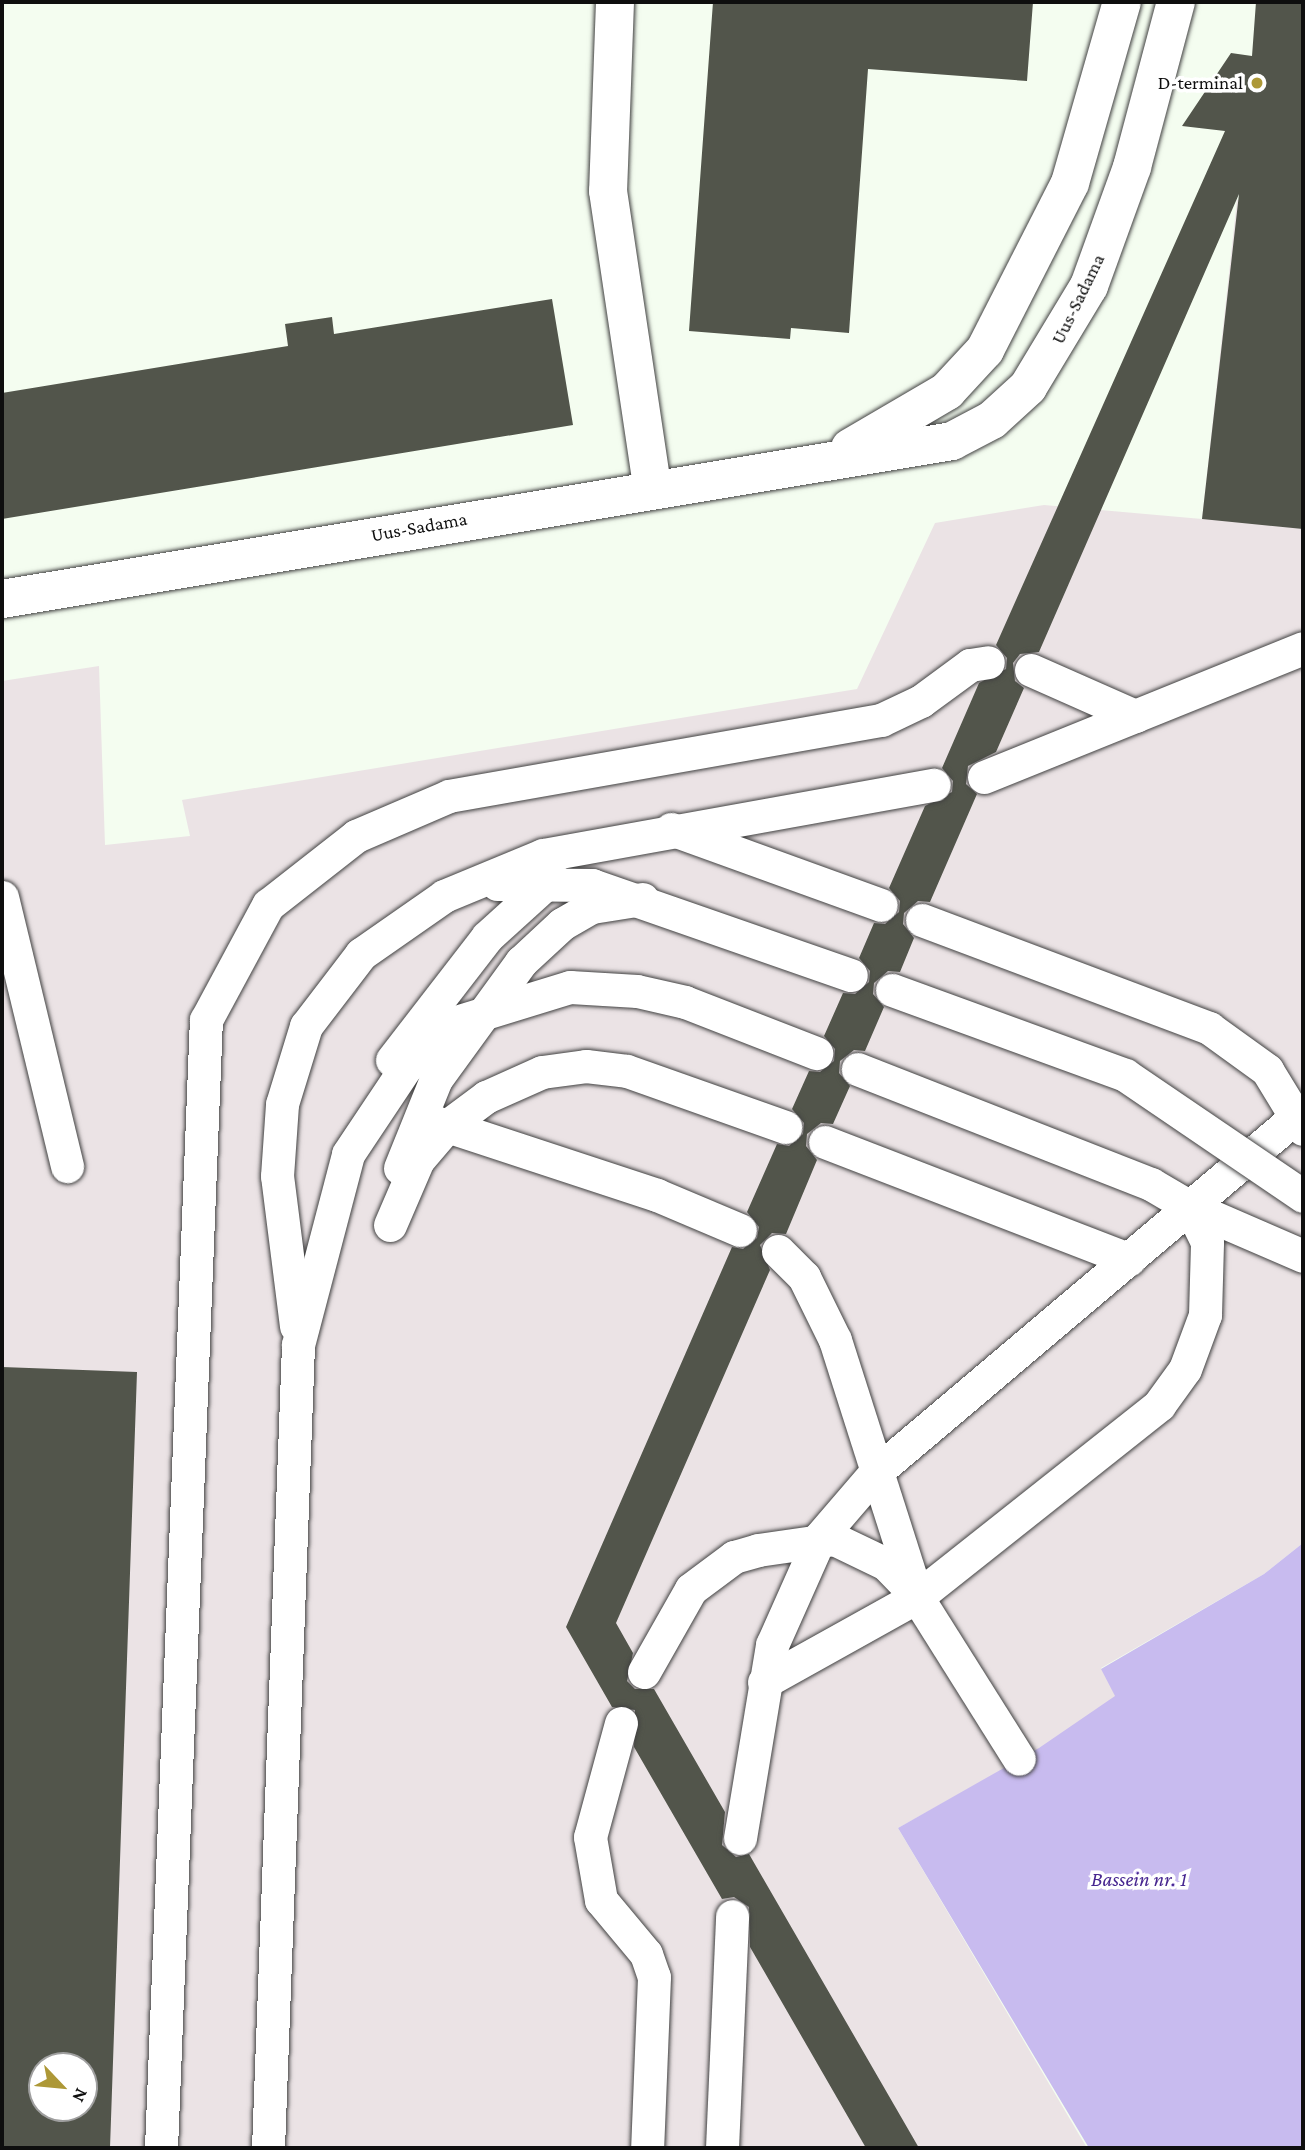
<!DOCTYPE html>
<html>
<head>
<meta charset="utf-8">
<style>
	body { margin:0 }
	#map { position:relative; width:1305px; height:2150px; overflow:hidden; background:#f4fdf0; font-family:"Crimson Pro",serif }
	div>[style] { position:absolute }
	.industrial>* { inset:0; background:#ebe3e5 }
	.water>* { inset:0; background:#c8bbef }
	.building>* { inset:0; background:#52554b }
	.roads { filter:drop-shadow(0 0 2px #414141) drop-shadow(0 0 2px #414141) }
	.service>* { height:33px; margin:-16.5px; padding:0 16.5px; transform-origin:16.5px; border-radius:16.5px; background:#fff }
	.minor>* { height:38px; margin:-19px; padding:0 19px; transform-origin:19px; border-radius:19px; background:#fff }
	.tertiary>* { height:38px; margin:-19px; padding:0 19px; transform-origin:19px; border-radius:19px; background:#fff }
	.bridges { filter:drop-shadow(0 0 2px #414141) drop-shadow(0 0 2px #414141) }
	.service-bridge>* { height:33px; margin:-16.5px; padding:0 16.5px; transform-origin:16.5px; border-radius:16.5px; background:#fff }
	.dots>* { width:19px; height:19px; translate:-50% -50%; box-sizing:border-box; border:4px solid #fff; border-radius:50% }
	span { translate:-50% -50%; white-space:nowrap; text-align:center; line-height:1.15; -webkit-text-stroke:7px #fff; paint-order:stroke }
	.poi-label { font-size:19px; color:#0e0e0e }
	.right { translate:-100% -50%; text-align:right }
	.street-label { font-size:19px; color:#0e0e0e }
	.water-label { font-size:21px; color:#472690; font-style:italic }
	.frame { position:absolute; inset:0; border:4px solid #0e0e0e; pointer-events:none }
	.north { position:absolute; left:28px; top:2052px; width:70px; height:70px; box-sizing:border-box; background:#fff; border:2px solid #9f9f9f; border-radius:50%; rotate:116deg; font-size:19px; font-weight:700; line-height:28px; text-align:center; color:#0e0e0e }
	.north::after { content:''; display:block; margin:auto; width:24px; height:32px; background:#ad9837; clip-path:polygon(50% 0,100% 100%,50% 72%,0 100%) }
</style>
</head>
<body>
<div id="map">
	<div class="industrial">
		<div style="clip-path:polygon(evenodd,1237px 200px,1303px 206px,1303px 1543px,1264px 1574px,1101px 1668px,1117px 1699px,1101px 1715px,898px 1828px,1087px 2148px,2px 2148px,2px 681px,99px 666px,105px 845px,190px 836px,182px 800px,857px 689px,935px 523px,1044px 505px,1202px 519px,1237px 200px,42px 2066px,84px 2066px,84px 2108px,42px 2108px,42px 2066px)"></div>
	</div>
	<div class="water">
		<div style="clip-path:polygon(1303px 1543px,1303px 2148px,1089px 2148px,898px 1828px,1039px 1748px,1115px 1696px,1101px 1669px,1264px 1574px)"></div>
	</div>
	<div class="building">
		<div style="clip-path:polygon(713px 2px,1033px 2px,1027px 81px,868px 69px,849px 333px,791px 328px,790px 339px,689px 331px)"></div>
		<div style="clip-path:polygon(1256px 2px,1303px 2px,1303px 529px,1202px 519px,1239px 194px,1039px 652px,1020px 654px,1013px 663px,1015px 681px,1024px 688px,996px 752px,968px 766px,966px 784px,977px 794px,930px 902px,918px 901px,904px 913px,903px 924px,914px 938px,900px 972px,888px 971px,874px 983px,873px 994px,884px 1007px,865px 1051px,854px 1050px,840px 1061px,839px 1073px,850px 1086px,833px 1124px,821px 1123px,807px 1134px,806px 1146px,817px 1160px,786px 1234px,772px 1233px,760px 1245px,770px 1270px,616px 1623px,633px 1653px,627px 1681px,635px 1689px,654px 1689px,725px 1812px,722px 1845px,736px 1857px,749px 1854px,919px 2148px,866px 2148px,750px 1947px,749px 1907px,734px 1897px,722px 1899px,634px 1747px,635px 1710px,612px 1707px,566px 1627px,732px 1247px,743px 1249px,757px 1238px,759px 1227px,747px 1212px,777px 1144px,789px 1146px,803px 1134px,804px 1123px,792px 1109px,809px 1071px,820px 1072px,834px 1061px,835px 1049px,824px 1036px,843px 993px,855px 994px,869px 982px,870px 971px,859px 958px,874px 923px,885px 924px,899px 912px,900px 901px,889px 888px,925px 806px,952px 792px,953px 781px,942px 768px,979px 683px,1006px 669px,1007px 658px,996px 645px,1225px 131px,1182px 126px,1231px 53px,1252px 56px)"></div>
		<div style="clip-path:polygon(552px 299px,573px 425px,2px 519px,2px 393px,288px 346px,285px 324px,332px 317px,334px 334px)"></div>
		<div style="clip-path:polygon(evenodd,2px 1367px,137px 1372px,110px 2148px,2px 2148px,2px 1367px,42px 2066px,84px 2066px,84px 2108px,42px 2108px,42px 2066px)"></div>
	</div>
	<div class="roads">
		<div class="service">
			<div style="left:1031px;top:670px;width:114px;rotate:23.9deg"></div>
			<div style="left:984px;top:777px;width:344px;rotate:-22deg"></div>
			<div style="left:671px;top:829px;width:223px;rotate:19.9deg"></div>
			<div style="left:497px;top:884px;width:95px;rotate:0.6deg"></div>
			<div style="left:592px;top:885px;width:274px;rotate:19.2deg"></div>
			<div style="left:2px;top:897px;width:277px;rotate:76.4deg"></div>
			<div style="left:922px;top:920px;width:307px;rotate:20.6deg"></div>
			<div style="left:1209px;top:1028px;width:72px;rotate:35.9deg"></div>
			<div style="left:1267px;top:1070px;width:69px;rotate:58.6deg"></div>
			<div style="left:392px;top:1060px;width:155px;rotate:-52.3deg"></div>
			<div style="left:487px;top:937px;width:88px;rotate:-42.2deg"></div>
			<div style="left:429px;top:1120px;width:240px;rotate:18.2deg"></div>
			<div style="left:657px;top:1195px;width:90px;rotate:22.9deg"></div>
			<div style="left:825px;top:1142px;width:326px;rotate:21.1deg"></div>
			<div style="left:400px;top:1168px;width:96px;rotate:-68deg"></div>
			<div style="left:436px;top:1079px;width:145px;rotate:-54deg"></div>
			<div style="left:521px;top:962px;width:56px;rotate:-42.8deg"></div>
			<div style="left:562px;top:924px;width:34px;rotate:-30deg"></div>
			<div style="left:592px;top:907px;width:51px;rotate:-9.1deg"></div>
			<div style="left:1190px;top:1207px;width:123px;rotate:23.4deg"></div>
			<div style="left:390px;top:1225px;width:71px;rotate:-66.7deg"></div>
			<div style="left:418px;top:1160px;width:45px;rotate:-49.5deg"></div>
			<div style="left:447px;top:1126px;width:49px;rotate:-36.6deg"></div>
			<div style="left:486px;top:1097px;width:61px;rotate:-24.1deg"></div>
			<div style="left:542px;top:1072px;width:44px;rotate:-7.8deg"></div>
			<div style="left:586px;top:1066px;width:41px;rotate:7deg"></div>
			<div style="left:627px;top:1071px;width:168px;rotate:19.5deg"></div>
			<div style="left:778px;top:1251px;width:37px;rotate:45deg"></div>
			<div style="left:804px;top:1277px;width:70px;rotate:63.8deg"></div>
			<div style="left:835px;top:1340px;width:270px;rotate:72.3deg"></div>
			<div style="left:917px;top:1597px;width:191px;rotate:57.8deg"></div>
			<div style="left:296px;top:1326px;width:151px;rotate:-97.2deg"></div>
			<div style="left:277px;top:1176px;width:72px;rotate:-86deg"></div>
			<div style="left:282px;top:1104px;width:82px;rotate:-72.9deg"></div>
			<div style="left:306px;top:1026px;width:91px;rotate:-52.6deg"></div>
			<div style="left:361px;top:954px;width:101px;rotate:-34.9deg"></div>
			<div style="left:444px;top:896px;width:107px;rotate:-22.5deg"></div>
			<div style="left:543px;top:855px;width:397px;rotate:-10.2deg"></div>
			<div style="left:644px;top:1672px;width:95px;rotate:-60.5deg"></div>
			<div style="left:691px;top:1589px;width:54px;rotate:-36.7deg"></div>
			<div style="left:734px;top:1557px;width:25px;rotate:-16deg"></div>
			<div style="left:758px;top:1550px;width:77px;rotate:-8.2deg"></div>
			<div style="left:834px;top:1539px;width:58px;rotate:25.7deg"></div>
			<div style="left:886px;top:1564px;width:36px;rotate:46deg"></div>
			<div style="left:764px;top:1682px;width:175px;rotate:-29.1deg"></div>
			<div style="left:917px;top:1597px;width:309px;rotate:-38.4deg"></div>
			<div style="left:1159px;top:1405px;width:44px;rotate:-54.2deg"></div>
			<div style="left:1185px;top:1369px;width:58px;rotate:-69.7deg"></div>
			<div style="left:1205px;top:1315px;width:73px;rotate:-88.4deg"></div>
			<div style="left:1207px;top:1242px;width:39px;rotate:-116deg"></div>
			<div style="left:1190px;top:1207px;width:45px;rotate:-149.5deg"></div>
			<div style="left:1151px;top:1184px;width:315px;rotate:-158.6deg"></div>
			<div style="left:621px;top:1723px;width:118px;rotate:105.2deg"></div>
			<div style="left:590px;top:1837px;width:64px;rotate:80.1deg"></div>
			<div style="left:601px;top:1900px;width:70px;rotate:50.2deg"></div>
			<div style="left:646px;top:1954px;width:24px;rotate:71deg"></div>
			<div style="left:654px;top:1977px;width:171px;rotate:92.3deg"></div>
			<div style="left:740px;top:1838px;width:196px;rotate:-80.6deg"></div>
			<div style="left:772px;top:1645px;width:118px;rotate:-66deg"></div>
			<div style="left:820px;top:1537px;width:84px;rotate:-49.3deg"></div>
			<div style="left:875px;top:1473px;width:561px;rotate:-40.22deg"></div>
			<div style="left:161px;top:2148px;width:1129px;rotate:-87.72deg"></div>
			<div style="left:206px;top:1020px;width:131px;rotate:-61.7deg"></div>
			<div style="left:268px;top:905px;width:112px;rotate:-38.1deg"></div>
			<div style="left:356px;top:836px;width:101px;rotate:-23.3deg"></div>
			<div style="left:449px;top:796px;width:439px;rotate:-10deg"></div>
			<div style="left:881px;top:720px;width:44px;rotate:-25.4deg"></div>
			<div style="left:921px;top:701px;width:61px;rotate:-36.3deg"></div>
			<div style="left:970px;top:665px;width:18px;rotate:-9deg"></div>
			<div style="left:268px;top:2148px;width:804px;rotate:-87.86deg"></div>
			<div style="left:298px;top:1345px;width:197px;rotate:-75.3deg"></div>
			<div style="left:348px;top:1154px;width:105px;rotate:-56.3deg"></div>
			<div style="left:406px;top:1067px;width:67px;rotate:-42deg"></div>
			<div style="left:456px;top:1022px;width:119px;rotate:-17.1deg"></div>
			<div style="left:570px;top:987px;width:67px;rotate:3.4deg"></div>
			<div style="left:637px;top:991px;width:49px;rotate:12.9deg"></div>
			<div style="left:685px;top:1002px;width:141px;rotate:21.3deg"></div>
			<div style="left:722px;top:2148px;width:232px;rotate:-87.5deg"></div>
		</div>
		<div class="minor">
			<div style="left:615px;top:2px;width:189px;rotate:92.1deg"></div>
			<div style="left:608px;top:191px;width:299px;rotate:81.5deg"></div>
		</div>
		<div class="tertiary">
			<div style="left:850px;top:448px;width:113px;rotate:-30.4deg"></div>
			<div style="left:947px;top:391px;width:56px;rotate:-47.2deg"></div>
			<div style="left:985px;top:350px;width:187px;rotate:-63deg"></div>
			<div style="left:1070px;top:183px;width:188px;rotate:-74deg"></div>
			<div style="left:2px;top:599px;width:963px;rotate:-9.44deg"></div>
			<div style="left:952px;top:441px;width:45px;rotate:-27.7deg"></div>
			<div style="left:992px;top:420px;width:49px;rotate:-42.5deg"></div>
			<div style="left:1028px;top:387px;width:118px;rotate:-58.9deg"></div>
			<div style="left:1089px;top:286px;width:127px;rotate:-70.1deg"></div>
			<div style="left:1132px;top:167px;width:171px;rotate:-75.1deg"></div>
		</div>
	</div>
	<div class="bridges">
		<div class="service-bridge">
			<div style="left:892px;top:990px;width:248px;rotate:20deg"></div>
			<div style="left:1125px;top:1075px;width:215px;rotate:34.2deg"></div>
		</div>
	</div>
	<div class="dots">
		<div style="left:1257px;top:83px;background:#ad9837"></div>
	</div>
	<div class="poi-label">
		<span class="right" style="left:1243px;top:83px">D-terminal</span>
	</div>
	<div class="street-label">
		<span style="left:1078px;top:299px;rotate:-64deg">Uus-Sadama</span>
		<span style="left:419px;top:527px;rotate:-10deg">Uus-Sadama</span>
	</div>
	<div class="water-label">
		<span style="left:1139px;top:1879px">Bassein nr. 1</span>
	</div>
	<div class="frame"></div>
	<div class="north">N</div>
</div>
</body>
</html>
